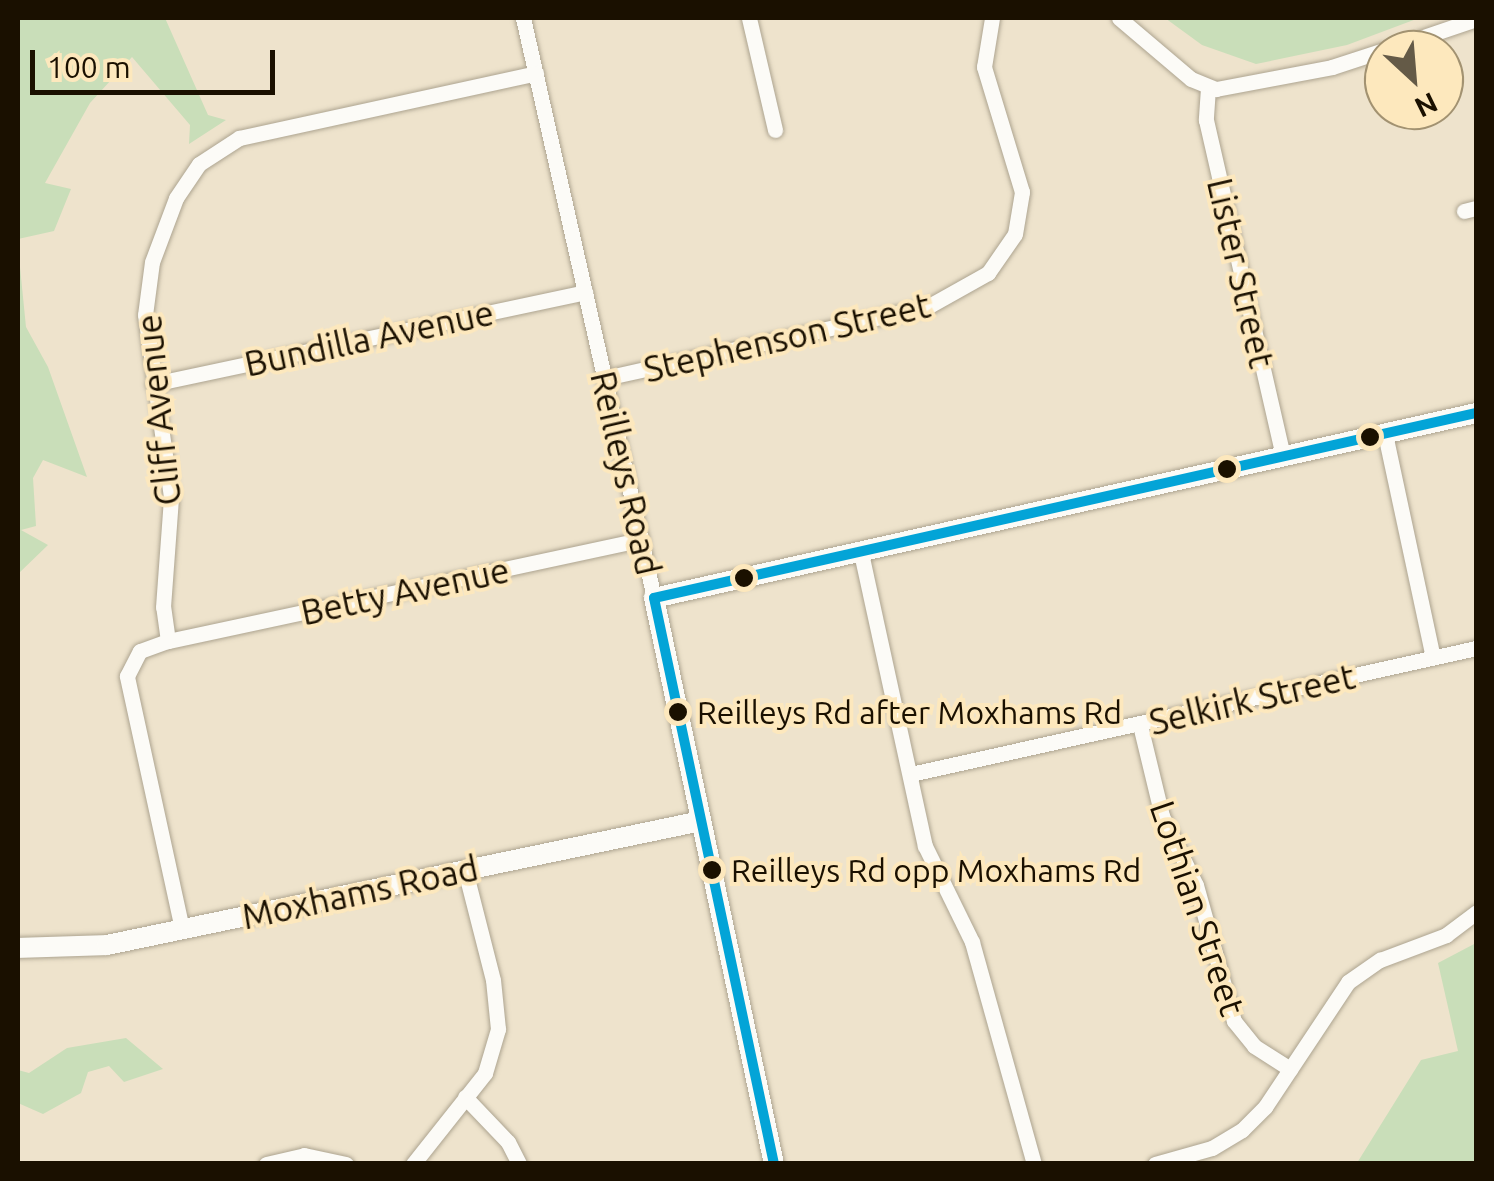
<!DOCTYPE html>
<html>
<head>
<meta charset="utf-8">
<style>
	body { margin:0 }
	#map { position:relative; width:1494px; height:1181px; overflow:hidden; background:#eee3cc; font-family:Ubuntu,sans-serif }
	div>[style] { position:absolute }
	.green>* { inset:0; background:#c9deb9 }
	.roads { filter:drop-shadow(0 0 2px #ada490) drop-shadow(0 0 2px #ada490) }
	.minor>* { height:15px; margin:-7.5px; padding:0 7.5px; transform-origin:7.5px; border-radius:7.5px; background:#fcfbf7 }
	.tertiary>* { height:20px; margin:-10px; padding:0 10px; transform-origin:10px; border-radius:10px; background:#fcfbf7 }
	.bus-1>* { height:10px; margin:-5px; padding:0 5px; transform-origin:5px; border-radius:5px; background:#03a4d7 }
	.dots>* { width:28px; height:28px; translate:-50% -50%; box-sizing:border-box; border:5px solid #fde8bd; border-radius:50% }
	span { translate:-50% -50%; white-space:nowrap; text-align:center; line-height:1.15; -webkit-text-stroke:8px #fde8bd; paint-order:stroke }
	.bus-label { font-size:32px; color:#1a1000 }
	.left { translate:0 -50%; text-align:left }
	.street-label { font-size:35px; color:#1a1000 }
	.frame { position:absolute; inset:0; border:20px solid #1a1000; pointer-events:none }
	.north { position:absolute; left:1364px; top:30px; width:100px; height:100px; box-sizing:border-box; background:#fde8bd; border:2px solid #a29271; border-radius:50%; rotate:154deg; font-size:28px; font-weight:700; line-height:40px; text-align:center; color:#1a1000 }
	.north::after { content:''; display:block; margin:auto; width:35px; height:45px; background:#645a47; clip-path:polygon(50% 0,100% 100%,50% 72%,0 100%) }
	.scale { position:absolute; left:30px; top:50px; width:245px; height:45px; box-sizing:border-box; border:5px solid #1a1000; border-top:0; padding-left:12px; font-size:30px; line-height:35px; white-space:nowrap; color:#1a1000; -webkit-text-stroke:8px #fde8bd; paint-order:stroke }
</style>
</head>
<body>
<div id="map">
	<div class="green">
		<div style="clip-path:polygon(18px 18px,165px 18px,208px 115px,226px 120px,189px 144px,190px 125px,132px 57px,90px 103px,45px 183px,71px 189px,54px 231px,18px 239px)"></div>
		<div style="clip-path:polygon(1165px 18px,1419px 18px,1347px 45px,1256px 64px,1202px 45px)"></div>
		<div style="clip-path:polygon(18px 247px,26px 327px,48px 367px,87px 477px,43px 460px,33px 478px,36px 526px,21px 530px,48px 545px,18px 574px)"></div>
		<div style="clip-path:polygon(1476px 943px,1476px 1163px,1357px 1163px,1421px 1060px,1458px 1051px,1438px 963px)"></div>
		<div style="clip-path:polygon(126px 1038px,163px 1069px,124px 1082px,109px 1066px,88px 1072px,81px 1093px,43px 1114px,18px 1103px,18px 1070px,29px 1073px,67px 1048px)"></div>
	</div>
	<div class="roads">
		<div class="minor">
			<div style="left:523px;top:18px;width:595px;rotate:77.27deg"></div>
			<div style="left:749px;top:18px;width:115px;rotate:76.9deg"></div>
			<div style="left:1119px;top:18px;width:94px;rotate:40.3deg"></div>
			<div style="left:1191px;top:79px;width:27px;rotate:22deg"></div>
			<div style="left:1216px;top:89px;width:118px;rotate:-10.7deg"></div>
			<div style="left:1332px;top:67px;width:55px;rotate:-18.1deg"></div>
			<div style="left:1385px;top:50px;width:96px;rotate:-18.8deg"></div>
			<div style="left:1208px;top:88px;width:32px;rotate:94deg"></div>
			<div style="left:1206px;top:120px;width:346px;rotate:77.1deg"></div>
			<div style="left:1464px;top:211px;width:12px;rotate:-14deg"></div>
			<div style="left:605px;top:378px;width:332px;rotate:-12.5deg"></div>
			<div style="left:929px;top:306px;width:68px;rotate:-29.2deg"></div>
			<div style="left:988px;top:273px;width:47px;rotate:-55.3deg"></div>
			<div style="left:1015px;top:234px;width:43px;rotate:-80.5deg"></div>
			<div style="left:1022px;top:192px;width:131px;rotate:-106.9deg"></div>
			<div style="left:984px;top:67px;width:50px;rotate:-80.7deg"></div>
			<div style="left:153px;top:384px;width:442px;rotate:-12deg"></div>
			<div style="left:1385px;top:434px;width:228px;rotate:77.9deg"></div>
			<div style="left:861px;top:553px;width:300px;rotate:77.7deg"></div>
			<div style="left:925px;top:846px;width:107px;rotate:63.9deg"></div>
			<div style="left:972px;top:942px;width:230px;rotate:74.4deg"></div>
			<div style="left:168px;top:641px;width:484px;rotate:-12.1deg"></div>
			<div style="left:1140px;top:725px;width:94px;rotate:76.4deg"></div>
			<div style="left:1162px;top:816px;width:77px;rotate:63.8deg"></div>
			<div style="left:1196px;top:885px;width:141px;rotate:74.4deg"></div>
			<div style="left:1234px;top:1021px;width:32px;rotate:51deg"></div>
			<div style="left:1254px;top:1046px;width:43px;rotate:32.6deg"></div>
			<div style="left:911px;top:774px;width:579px;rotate:-12.57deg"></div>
			<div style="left:182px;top:929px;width:259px;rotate:-102.3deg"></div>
			<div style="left:127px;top:676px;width:28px;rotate:-63deg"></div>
			<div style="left:140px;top:651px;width:30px;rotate:-20deg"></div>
			<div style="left:168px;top:641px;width:34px;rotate:-98deg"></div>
			<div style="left:163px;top:607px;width:110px;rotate:-85.8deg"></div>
			<div style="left:171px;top:497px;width:184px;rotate:-98.1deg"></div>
			<div style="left:145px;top:315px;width:53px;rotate:-82.5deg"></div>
			<div style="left:152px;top:262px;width:68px;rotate:-69.4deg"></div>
			<div style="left:176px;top:198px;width:41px;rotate:-55.9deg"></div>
			<div style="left:199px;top:164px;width:48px;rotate:-33deg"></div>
			<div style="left:239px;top:138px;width:304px;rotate:-12.3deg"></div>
			<div style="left:465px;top:1097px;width:62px;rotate:46.3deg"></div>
			<div style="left:508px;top:1142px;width:25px;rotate:63deg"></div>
			<div style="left:266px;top:1164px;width:39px;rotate:-13deg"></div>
			<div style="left:304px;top:1155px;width:43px;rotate:12.1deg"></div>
			<div style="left:413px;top:1164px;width:116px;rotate:-51.6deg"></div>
			<div style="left:485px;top:1073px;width:46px;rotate:-73.5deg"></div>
			<div style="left:498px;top:1029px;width:49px;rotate:-95.8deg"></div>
			<div style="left:493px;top:980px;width:114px;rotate:-104.3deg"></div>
			<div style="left:1155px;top:1164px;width:59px;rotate:-15.7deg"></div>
			<div style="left:1212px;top:1148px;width:35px;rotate:-31deg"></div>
			<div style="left:1242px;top:1130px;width:33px;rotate:-45deg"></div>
			<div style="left:1265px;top:1107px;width:150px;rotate:-56.4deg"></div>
			<div style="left:1348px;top:982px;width:39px;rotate:-35deg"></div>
			<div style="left:1380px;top:960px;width:71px;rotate:-20.7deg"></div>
			<div style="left:1446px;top:935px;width:38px;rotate:-37deg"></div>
		</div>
		<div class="tertiary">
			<div style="left:18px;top:948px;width:89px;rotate:-1.9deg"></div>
			<div style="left:107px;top:945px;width:607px;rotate:-11.79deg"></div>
			<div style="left:774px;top:1164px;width:579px;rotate:-101.97deg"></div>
			<div style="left:654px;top:598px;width:843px;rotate:-12.68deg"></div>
		</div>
	</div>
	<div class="bus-1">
		<div style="left:654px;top:598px;width:843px;rotate:-12.68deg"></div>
		<div style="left:654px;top:598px;width:579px;rotate:78.03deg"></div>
	</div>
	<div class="dots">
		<div style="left:1370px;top:437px;background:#1a1000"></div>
		<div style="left:1227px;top:469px;background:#1a1000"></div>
		<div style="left:744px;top:578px;background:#1a1000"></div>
		<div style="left:678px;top:712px;background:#1a1000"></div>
		<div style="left:712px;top:870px;background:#1a1000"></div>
	</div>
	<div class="bus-label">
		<span class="left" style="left:697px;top:712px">Reilleys Rd after Moxhams Rd</span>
		<span class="left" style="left:731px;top:870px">Reilleys Rd opp Moxhams Rd</span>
	</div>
	<div class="street-label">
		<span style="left:1241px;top:273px;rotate:77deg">Lister Street</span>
		<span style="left:787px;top:337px;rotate:-13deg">Stephenson Street</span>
		<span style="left:369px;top:338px;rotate:-12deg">Bundilla Avenue</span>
		<span style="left:158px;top:410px;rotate:-96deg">Cliff Avenue</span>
		<span style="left:626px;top:473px;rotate:77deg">Reilleys Road</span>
		<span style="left:405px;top:591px;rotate:-12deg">Betty Avenue</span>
		<span style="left:1252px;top:699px;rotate:-13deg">Selkirk Street</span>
		<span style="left:360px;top:892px;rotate:-12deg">Moxhams Road</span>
		<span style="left:1198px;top:908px;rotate:71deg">Lothian Street</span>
	</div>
	<div class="frame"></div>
	<div class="north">N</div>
	<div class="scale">100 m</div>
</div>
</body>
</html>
